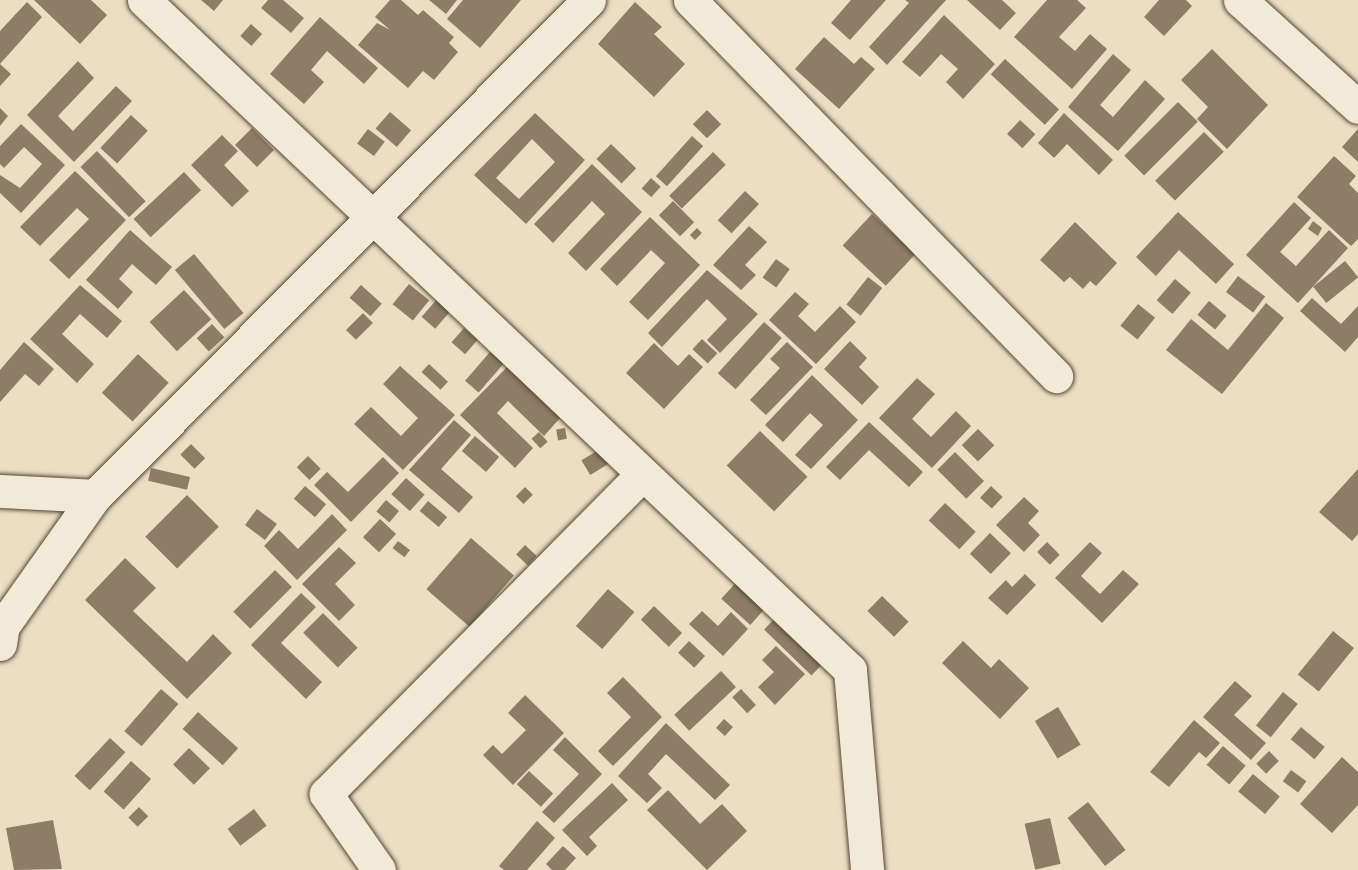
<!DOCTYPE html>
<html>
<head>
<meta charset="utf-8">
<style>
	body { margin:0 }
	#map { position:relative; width:1358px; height:870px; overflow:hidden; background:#ebdec3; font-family:"IM FELL Double Pica",serif }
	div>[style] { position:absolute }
	.building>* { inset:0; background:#8d7c66; transform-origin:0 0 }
	.roads { filter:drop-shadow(0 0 2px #584432) drop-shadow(0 0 2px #584432) }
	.minor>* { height:33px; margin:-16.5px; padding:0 16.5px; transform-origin:16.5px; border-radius:16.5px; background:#f2ead8 }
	span { translate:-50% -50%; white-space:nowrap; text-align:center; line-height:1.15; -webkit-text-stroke:5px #f2ead8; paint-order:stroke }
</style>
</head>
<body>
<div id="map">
	<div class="building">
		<div style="clip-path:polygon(34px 0,91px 0,107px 15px,80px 44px)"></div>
		<div style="clip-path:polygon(201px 0,223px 0,214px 11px)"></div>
		<div style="clip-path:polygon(268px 0,283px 0,304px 18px,291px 33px,261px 8px)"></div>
		<div style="clip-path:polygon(390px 0,401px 0,418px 15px,423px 10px,454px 37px,449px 43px,458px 52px,434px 80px,423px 71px,408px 88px,358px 45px,377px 23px,390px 30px,375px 17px)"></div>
		<div style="clip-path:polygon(429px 0,457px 0,446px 14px)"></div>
		<div style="clip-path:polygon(463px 0,521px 0,480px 48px,447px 19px)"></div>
		<div style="clip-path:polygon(851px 0,886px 0,850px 40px,831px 23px)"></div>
		<div style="clip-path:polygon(905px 0,946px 0,887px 65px,869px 47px,909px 3px)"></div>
		<div style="clip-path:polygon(967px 0,1002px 0,1016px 13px,1000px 30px)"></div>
		<div style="clip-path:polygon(1047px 0,1077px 0,1086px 8px,1059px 37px,1075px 51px,1090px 34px,1107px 49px,1072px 89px,1014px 37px)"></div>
		<div style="clip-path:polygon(1159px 0,1186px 0,1192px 6px,1164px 36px,1144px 17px)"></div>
		<div style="clip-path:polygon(27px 2px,42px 17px,0 64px,0 31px)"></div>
		<div style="clip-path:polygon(635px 2px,662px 27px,654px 34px,685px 64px,654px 97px,598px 44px)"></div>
		<div style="clip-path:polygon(944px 15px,995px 64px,963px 99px,946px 82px,958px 69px,941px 54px,920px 77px,902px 62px)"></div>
		<div style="clip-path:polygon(320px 17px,378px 68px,364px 84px,327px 51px,311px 70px,324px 82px,304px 104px,270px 74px)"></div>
		<div style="left:251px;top:24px;width:15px;height:16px;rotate:42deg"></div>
		<div style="clip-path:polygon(824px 37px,854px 64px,861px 57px,875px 69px,839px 109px,795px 69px)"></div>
		<div style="clip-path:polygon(1212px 49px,1268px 105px,1227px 149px,1197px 119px,1208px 107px,1181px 80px)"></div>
		<div style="clip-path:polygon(1113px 54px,1131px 70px,1100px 105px,1113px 117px,1145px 80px,1165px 99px,1118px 151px,1068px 107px)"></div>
		<div style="left:1005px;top:59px;width:74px;height:21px;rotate:43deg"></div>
		<div style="clip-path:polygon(78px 61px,94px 78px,58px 116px,73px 131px,116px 86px,132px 101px,74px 162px,27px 115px)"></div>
		<div style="clip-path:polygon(0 64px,11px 74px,0 86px)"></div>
		<div style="left:1178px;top:102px;width:28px;height:76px;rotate:45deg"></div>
		<div style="clip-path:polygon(0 108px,8px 116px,0 126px)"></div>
		<div style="left:707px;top:110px;width:20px;height:20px;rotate:45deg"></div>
		<div style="left:390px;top:112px;width:28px;height:22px;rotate:41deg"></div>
		<div style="clip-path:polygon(evenodd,535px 113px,585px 160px,526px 224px,474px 175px,535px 113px,532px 139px,555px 162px,519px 199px,496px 178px,532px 139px)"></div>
		<div style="clip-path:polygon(1064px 113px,1113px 160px,1099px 175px,1067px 144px,1054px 158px,1038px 143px)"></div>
		<div style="left:131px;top:115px;width:23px;height:45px;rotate:43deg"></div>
		<div style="left:1020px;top:120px;width:21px;height:19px;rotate:43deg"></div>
		<div style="clip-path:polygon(21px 124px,65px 165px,21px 213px,0 193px,0 175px,20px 188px,42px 164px,24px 147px,4px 168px,0 164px,0 146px)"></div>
		<div style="left:252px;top:128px;width:31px;height:24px;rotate:45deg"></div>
		<div style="left:368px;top:129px;width:21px;height:18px;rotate:37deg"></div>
		<div style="clip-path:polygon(1358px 129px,1358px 162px,1342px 147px)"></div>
		<div style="left:1204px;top:132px;width:28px;height:69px;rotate:45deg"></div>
		<div style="clip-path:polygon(222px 135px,238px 151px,224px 165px,249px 191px,232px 207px,191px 165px)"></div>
		<div style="left:692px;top:136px;width:15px;height:54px;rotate:42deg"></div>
		<div style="left:611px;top:144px;width:35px;height:21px;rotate:44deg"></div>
		<div style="left:97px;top:151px;width:70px;height:23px;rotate:46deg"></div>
		<div style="left:713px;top:152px;width:18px;height:62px;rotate:45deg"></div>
		<div style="clip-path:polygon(1334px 156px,1356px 176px,1349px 184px,1358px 193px,1358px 239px,1351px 246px,1297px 197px)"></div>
		<div style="clip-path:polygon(592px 164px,642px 212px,586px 271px,568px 253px,605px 214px,592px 201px,553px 243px,534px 224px)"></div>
		<div style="clip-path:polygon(75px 171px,126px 220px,69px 279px,49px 260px,89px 219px,77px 208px,40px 246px,20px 227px)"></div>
		<div style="left:184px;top:172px;width:25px;height:69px;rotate:47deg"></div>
		<div style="left:651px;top:178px;width:13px;height:14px;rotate:42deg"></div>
		<div style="left:745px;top:191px;width:19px;height:40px;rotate:43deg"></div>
		<div style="left:673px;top:201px;width:30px;height:20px;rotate:45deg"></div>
		<div style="clip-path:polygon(1294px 202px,1311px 218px,1280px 252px,1296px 266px,1329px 230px,1348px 248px,1298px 303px,1246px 255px)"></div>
		<div style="clip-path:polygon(1178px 212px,1234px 264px,1216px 284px,1179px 250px,1156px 276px,1136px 257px)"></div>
		<div style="left:872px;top:214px;width:59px;height:43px;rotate:43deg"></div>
		<div style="clip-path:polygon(650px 217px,700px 265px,648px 320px,629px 302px,665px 263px,651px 250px,617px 286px,600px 269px)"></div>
		<div style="clip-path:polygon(1313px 221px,1322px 228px,1318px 236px,1308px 229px)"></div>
		<div style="clip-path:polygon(1075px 222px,1117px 263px,1096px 286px,1090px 281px,1083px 289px,1070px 277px,1064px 282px,1040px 260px)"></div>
		<div style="clip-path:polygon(749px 226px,767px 242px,745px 265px,756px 275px,741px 290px,713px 265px)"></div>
		<div style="left:697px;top:228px;width:7px;height:10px;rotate:45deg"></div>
		<div style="clip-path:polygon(130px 230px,172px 267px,156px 285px,132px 264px,119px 279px,133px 292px,118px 309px,86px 280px)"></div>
		<div style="left:194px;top:254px;width:77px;height:25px;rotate:50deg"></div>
		<div style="left:776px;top:259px;width:17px;height:23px;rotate:36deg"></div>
		<div style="left:1345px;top:261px;width:21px;height:41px;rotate:51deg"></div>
		<div style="clip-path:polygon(707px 270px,758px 314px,720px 353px,707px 340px,727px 319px,707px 299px,662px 347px,648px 333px)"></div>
		<div style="left:1238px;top:276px;width:34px;height:20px;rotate:37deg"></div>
		<div style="left:868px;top:277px;width:18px;height:35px;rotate:38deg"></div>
		<div style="left:1175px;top:279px;width:21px;height:28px;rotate:41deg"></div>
		<div style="left:409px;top:284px;width:26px;height:26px;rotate:39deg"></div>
		<div style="clip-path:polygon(80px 285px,122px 321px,107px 338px,80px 314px,62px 334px,94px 364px,77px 383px,30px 339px)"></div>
		<div style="left:361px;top:285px;width:28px;height:17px;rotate:42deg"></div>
		<div style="left:184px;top:290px;width:40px;height:47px;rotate:47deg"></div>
		<div style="clip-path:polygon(795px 292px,809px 304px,798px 316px,815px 332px,840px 306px,856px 322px,816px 364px,769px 320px)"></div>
		<div style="left:438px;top:298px;width:18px;height:25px;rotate:41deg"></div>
		<div style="clip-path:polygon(1312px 298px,1341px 324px,1358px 306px,1358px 337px,1345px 352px,1300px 311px)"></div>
		<div style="left:1209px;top:301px;width:23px;height:18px;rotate:40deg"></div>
		<div style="clip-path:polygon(1266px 303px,1284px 318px,1222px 394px,1166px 350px,1191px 319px,1228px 350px)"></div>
		<div style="left:1138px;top:304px;width:22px;height:28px;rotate:39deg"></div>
		<div style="left:363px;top:313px;width:14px;height:24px;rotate:45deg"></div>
		<div style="left:764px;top:322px;width:24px;height:69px;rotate:42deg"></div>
		<div style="left:212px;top:324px;width:18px;height:21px;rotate:47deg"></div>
		<div style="left:464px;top:328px;width:18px;height:19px;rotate:41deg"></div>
		<div style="left:702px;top:339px;width:21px;height:14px;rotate:43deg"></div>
		<div style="clip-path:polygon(850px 341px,867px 358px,859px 367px,879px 387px,862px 405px,824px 369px)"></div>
		<div style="clip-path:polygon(24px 342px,54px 369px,39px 386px,25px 374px,0 402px,0 370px)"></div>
		<div style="clip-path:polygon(787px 342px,813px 367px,766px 415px,750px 400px,780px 368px,770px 359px)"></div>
		<div style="clip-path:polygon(654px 343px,678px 366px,689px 354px,703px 367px,664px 409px,626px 373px)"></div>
		<div style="left:490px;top:352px;width:18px;height:38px;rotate:41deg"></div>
		<div style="left:138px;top:354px;width:42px;height:53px;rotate:43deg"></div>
		<div style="left:429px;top:364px;width:26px;height:11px;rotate:43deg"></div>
		<div style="clip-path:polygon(400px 366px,455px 415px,403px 470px,354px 424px,371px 407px,401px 436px,418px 418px,383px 384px)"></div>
		<div style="clip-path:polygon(508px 366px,561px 417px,544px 436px,508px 401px,497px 413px,533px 448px,515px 468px,460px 415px)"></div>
		<div style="clip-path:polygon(812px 375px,858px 420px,811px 469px,795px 455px,823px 425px,810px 413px,783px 442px,765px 425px)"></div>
		<div style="clip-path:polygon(917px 378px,935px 394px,912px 419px,931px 437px,956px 411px,971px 426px,932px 468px,879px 418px)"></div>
		<div style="clip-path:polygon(454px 420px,471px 435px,441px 469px,473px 497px,459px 513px,409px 470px)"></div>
		<div style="clip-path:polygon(869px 422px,923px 472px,909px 487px,869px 450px,840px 480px,826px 467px)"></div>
		<div style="left:565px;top:428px;width:11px;height:9px;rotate:80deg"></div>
		<div style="left:978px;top:429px;width:23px;height:23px;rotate:45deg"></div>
		<div style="left:760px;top:431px;width:66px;height:48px;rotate:44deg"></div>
		<div style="left:539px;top:432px;width:13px;height:10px;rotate:48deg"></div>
		<div style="left:475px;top:436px;width:32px;height:20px;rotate:41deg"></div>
		<div style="left:191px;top:444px;width:20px;height:15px;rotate:45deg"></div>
		<div style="left:602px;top:448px;width:17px;height:24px;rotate:59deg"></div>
		<div style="left:955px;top:452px;width:41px;height:25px;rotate:45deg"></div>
		<div style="left:308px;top:456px;width:18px;height:16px;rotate:45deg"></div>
		<div style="clip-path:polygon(383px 457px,399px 473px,351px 522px,314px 485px,327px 472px,348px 492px)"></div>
		<div style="left:151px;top:468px;width:40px;height:13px;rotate:13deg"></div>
		<div style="clip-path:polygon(1358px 469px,1358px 534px,1352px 541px,1319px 512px)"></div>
		<div style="left:406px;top:478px;width:25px;height:22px;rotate:42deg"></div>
		<div style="left:305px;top:486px;width:28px;height:17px;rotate:41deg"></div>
		<div style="left:991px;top:486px;width:16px;height:16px;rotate:43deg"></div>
		<div style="left:525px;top:487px;width:11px;height:13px;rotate:45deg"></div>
		<div style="left:187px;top:495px;width:45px;height:59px;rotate:45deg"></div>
		<div style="clip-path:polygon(1024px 497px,1039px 511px,1028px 523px,1040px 535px,1024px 552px,996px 525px)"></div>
		<div style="left:386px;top:500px;width:17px;height:15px;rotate:40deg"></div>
		<div style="left:428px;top:501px;width:25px;height:13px;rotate:40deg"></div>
		<div style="left:945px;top:503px;width:42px;height:24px;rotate:43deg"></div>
		<div style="left:257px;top:509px;width:25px;height:20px;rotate:37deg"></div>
		<div style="clip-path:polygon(332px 514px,347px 530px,297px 580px,264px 546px,279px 530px,298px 549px)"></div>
		<div style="left:380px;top:519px;width:22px;height:25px;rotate:43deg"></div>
		<div style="left:990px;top:533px;width:29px;height:29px;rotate:44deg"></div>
		<div style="left:471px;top:538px;width:57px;height:68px;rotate:41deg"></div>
		<div style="left:398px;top:541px;width:15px;height:9px;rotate:37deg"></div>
		<div style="left:1047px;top:542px;width:18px;height:14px;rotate:45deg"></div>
		<div style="clip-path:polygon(1090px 542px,1102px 553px,1081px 576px,1100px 594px,1123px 570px,1139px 584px,1102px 623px,1055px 578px)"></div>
		<div style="left:525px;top:545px;width:16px;height:13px;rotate:43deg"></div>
		<div style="clip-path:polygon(339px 547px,356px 563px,335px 584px,355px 605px,339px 621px,302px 584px)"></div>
		<div style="clip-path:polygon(125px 558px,156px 588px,133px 611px,187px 662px,213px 634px,232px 653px,187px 699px,85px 600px)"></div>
		<div style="left:275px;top:570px;width:24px;height:59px;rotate:45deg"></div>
		<div style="clip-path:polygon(1025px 574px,1036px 585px,1007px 615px,988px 598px,1006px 580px,1012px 587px)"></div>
		<div style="left:740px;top:578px;width:39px;height:28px;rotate:42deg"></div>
		<div style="left:608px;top:589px;width:35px;height:49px;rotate:41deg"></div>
		<div style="clip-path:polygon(301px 593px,316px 607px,281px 643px,322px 682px,306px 699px,251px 645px)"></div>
		<div style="left:882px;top:596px;width:37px;height:21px;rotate:44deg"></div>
		<div style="left:654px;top:606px;width:39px;height:19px;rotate:44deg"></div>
		<div style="clip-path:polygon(702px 611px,718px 626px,731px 612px,748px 629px,723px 656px,689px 624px)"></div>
		<div style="left:323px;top:613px;width:49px;height:28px;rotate:45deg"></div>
		<div style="left:780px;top:613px;width:66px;height:23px;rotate:44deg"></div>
		<div style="left:1333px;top:631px;width:27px;height:56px;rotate:39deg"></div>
		<div style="left:689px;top:641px;width:22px;height:16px;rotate:43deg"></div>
		<div style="clip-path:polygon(963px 641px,991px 668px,999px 659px,1029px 688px,1000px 719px,942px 663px)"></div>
		<div style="clip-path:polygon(776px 646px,805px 674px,775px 705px,758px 687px,774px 672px,762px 660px)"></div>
		<div style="left:721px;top:671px;width:22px;height:64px;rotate:47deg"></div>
		<div style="clip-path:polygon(623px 677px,662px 717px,613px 766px,598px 751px,631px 717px,607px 693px)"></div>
		<div style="clip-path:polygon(1235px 681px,1252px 696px,1234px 715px,1266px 743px,1251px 760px,1203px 717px)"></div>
		<div style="left:161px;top:689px;width:23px;height:56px;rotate:41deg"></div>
		<div style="left:741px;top:689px;width:22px;height:12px;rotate:47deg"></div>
		<div style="left:1283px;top:692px;width:19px;height:43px;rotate:39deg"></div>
		<div style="clip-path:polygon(525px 695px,564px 733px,513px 785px,483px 755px,493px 745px,502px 754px,526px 730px,508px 713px)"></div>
		<div style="left:1058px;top:707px;width:44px;height:27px;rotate:59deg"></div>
		<div style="left:198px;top:712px;width:54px;height:23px;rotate:42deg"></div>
		<div style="left:724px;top:719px;width:12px;height:12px;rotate:42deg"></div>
		<div style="clip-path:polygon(1194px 720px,1220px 743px,1206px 758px,1199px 752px,1169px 787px,1150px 772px)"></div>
		<div style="clip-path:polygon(666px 723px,730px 785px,715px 800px,666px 754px,648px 774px,662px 788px,647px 803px,618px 776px)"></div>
		<div style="left:1301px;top:727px;width:31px;height:16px;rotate:40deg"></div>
		<div style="clip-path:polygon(565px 737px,602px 774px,554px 823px,542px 812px,579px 774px,553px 750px)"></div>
		<div style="left:110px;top:738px;width:21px;height:52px;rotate:43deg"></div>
		<div style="left:1223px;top:746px;width:30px;height:25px;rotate:41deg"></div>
		<div style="left:189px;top:748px;width:29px;height:23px;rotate:44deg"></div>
		<div style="left:1269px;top:751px;width:14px;height:18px;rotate:45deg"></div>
		<div style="clip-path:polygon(1342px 757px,1358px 772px,1358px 805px,1332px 833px,1300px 804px)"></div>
		<div style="left:131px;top:761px;width:27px;height:41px;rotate:42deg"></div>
		<div style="left:1291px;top:770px;width:19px;height:14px;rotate:36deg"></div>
		<div style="left:529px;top:771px;width:33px;height:18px;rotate:43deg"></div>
		<div style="left:1253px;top:774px;width:35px;height:23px;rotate:40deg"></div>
		<div style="clip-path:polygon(612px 783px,628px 800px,589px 837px,597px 846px,587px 856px,562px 830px)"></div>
		<div style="clip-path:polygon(668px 790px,700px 824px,722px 804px,747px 831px,707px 870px,647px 810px)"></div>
		<div style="left:1088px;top:802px;width:61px;height:26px;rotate:52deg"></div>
		<div style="left:139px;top:807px;width:13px;height:15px;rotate:45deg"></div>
		<div style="left:254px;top:809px;width:21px;height:33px;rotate:53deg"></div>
		<div style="left:1050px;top:818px;width:47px;height:26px;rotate:77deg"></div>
		<div style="clip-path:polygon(53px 820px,62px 869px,14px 870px,6px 828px)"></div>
		<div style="clip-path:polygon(537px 821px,555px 838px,527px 870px,504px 870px,499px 866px)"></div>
		<div style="clip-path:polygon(563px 846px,576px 858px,565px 870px,552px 870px,546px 864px)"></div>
	</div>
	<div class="roads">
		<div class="minor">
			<div style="left:144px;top:0;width:973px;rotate:43.5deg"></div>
			<div style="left:850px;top:670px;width:201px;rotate:85.1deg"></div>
			<div style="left:690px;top:0;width:525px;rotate:45.77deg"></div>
			<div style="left:1240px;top:0;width:159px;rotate:42.2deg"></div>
			<div style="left:0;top:491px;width:95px;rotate:3deg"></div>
			<div style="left:0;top:644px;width:18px;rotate:-81deg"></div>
			<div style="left:3px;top:626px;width:159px;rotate:-54.7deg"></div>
			<div style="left:95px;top:496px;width:700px;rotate:-45.12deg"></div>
			<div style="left:379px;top:870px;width:93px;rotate:-124.9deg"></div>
			<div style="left:326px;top:794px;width:450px;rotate:-45.3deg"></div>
		</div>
	</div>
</div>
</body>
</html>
